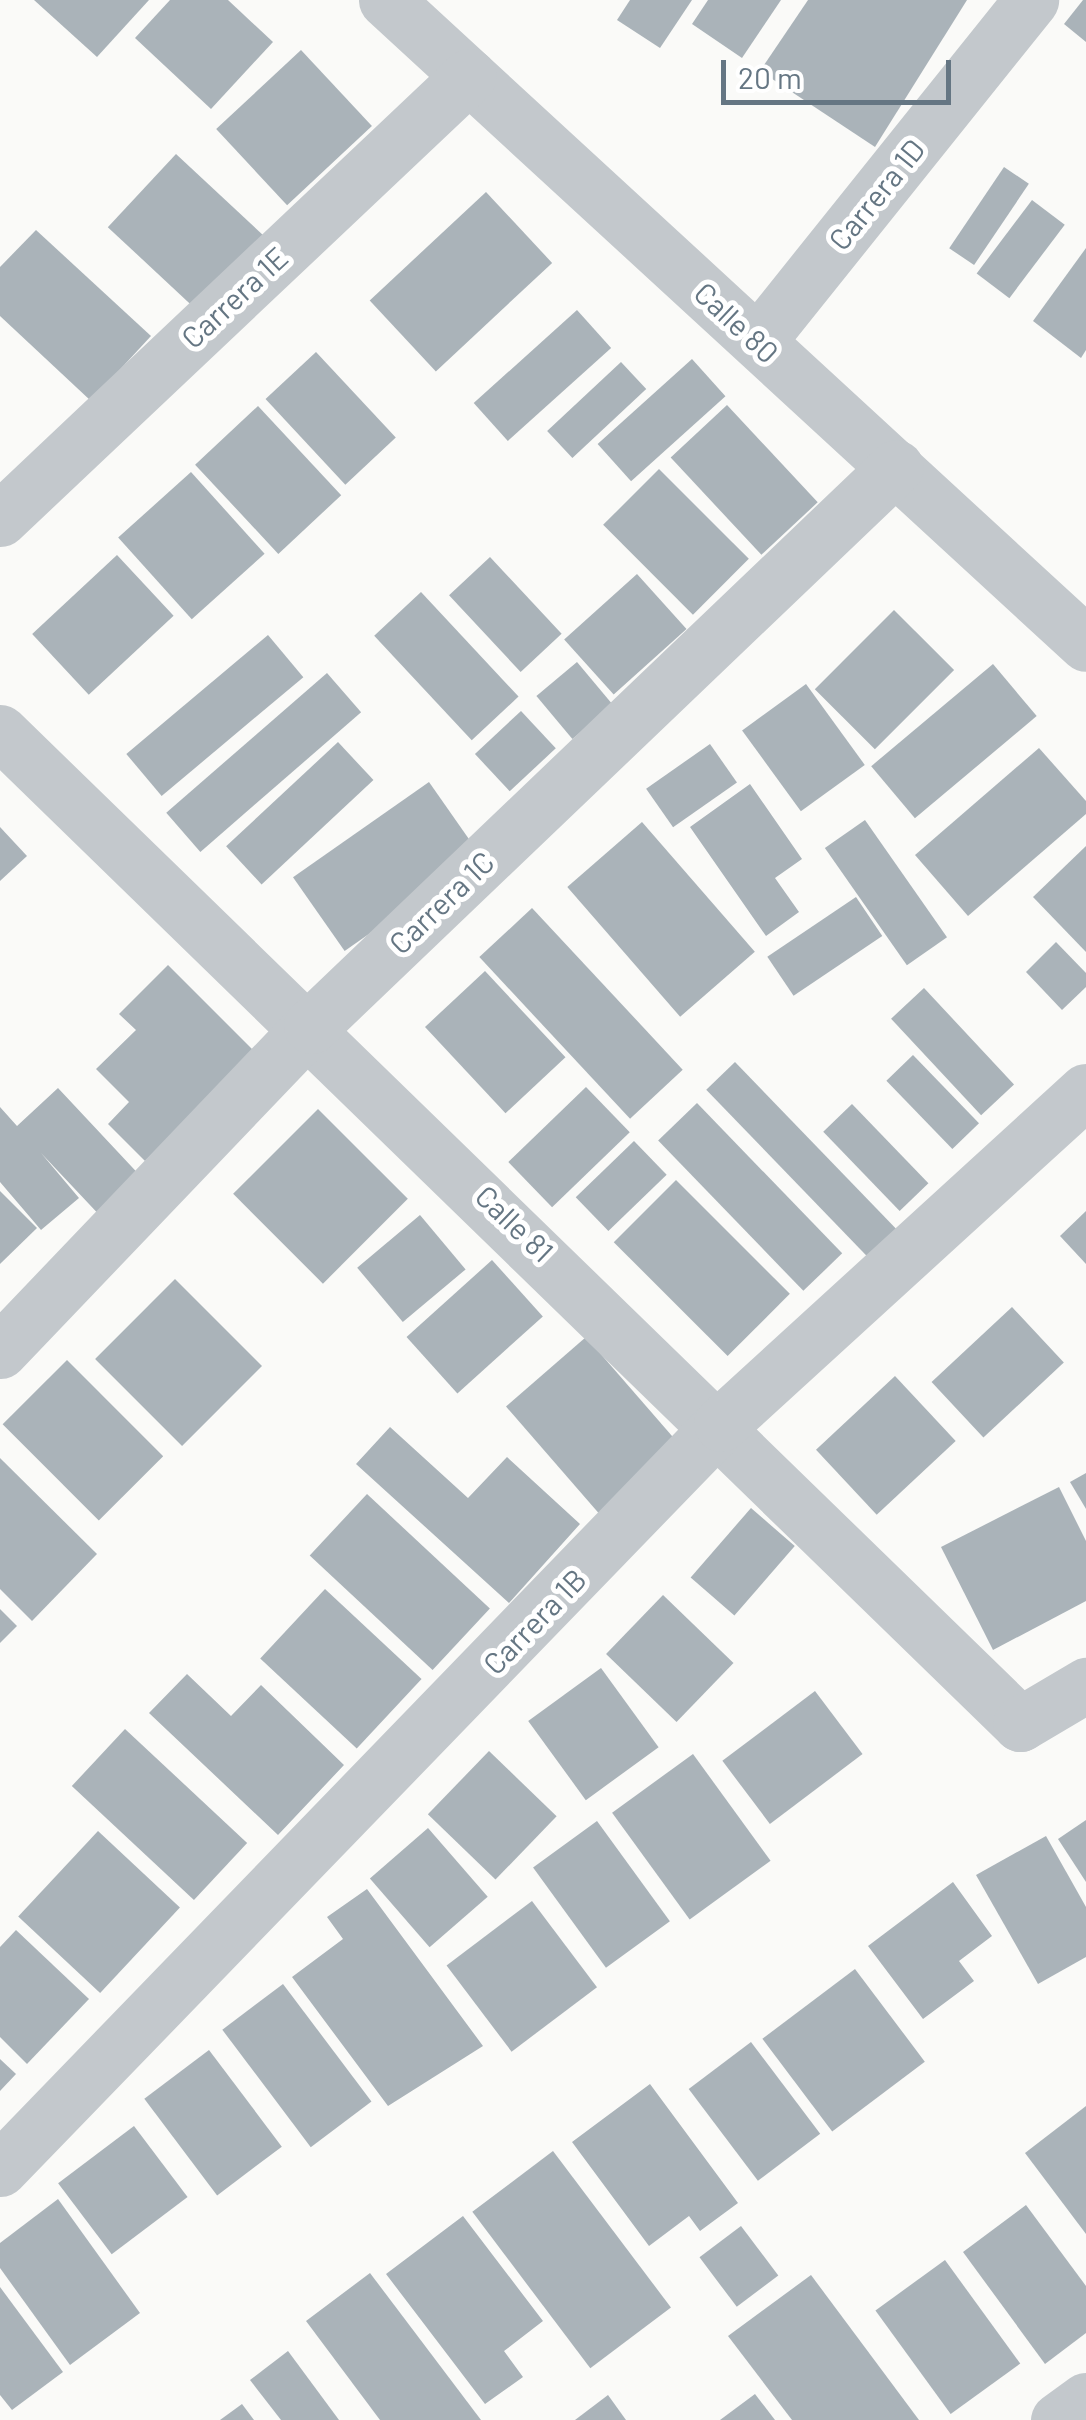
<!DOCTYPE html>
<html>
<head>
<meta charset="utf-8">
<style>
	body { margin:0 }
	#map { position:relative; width:1086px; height:2420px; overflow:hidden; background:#fafaf8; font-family:Barlow,sans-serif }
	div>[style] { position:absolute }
	.building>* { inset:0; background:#aab3b9; transform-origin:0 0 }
	.street>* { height:55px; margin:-27.5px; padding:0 27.5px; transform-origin:27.5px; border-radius:27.5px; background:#c3c8cc }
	span { translate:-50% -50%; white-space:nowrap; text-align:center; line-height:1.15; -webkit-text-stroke:10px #fff; paint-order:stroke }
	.street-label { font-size:30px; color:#657683 }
	.scale { position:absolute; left:721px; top:60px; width:230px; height:45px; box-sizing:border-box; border:5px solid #657683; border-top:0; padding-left:12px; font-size:30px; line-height:35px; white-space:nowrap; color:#657683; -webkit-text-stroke:8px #fff; paint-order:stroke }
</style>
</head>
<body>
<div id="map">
	<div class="building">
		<div style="clip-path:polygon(34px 0,149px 0,97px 57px)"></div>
		<div style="clip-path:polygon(170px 0,228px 0,273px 42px,211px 109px,135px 38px)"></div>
		<div style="clip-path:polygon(630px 0,692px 0,660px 48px,617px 20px)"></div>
		<div style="clip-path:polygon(708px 0,781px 0,742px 58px,692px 24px)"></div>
		<div style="clip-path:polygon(808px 0,967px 0,875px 147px,760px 71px)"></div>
		<div style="clip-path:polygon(1083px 0,1086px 0,1086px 42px,1064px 24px)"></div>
		<div style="left:301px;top:50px;width:104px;height:116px;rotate:47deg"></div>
		<div style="left:176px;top:154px;width:124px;height:100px;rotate:43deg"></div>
		<div style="left:1004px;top:167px;width:30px;height:98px;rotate:34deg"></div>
		<div style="left:486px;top:192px;width:97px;height:159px;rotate:47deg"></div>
		<div style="left:1032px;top:200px;width:41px;height:92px;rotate:37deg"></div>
		<div style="clip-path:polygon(36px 230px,151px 336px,91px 401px,0 316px,0 267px)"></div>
		<div style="clip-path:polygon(1086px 248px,1086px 350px,1081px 358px,1033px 321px)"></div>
		<div style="left:577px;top:310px;width:51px;height:139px;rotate:48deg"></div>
		<div style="left:316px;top:352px;width:117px;height:69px;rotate:47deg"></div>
		<div style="left:692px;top:359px;width:50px;height:127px;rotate:48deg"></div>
		<div style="left:621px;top:362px;width:37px;height:101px;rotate:47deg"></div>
		<div style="left:727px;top:405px;width:133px;height:77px;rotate:47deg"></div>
		<div style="left:258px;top:406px;width:122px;height:86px;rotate:47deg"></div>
		<div style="left:659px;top:469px;width:127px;height:79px;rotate:45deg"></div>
		<div style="left:191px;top:472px;width:110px;height:98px;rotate:48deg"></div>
		<div style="left:117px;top:555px;width:83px;height:116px;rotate:47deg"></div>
		<div style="left:490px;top:557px;width:105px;height:56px;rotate:47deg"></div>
		<div style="left:637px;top:574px;width:74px;height:98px;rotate:48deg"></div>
		<div style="left:421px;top:592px;width:143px;height:64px;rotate:47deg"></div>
		<div style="left:894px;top:610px;width:85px;height:112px;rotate:45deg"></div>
		<div style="left:268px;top:635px;width:55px;height:185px;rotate:50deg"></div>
		<div style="left:577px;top:662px;width:56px;height:53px;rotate:50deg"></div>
		<div style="left:993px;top:664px;width:68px;height:159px;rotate:50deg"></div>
		<div style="left:327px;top:673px;width:52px;height:213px;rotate:49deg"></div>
		<div style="left:806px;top:684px;width:100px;height:79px;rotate:54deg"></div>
		<div style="left:521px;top:711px;width:51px;height:63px;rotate:47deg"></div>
		<div style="left:338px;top:742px;width:52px;height:153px;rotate:47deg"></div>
		<div style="left:710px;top:744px;width:47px;height:78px;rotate:55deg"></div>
		<div style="clip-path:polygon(1039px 748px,1086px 801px,1086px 814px,968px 916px,915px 855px)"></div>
		<div style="left:429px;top:782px;width:90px;height:166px;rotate:55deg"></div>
		<div style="clip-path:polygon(750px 784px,802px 859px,775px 878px,799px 912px,766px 936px,690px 827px)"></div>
		<div style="left:865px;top:820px;width:143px;height:49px;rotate:55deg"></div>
		<div style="left:642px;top:822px;width:172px;height:99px;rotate:49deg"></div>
		<div style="clip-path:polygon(0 827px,27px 856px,0 881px)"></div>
		<div style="clip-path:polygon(1086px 846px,1086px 952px,1033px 897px)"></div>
		<div style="left:856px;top:897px;width:47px;height:107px;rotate:56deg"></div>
		<div style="left:532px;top:908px;width:221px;height:72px;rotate:47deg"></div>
		<div style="clip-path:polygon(1056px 942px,1086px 973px,1086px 987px,1062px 1010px,1026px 972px)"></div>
		<div style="clip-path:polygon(168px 965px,254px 1051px,145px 1161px,108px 1124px,129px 1102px,96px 1069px,136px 1030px,119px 1014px)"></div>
		<div style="left:485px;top:971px;width:118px;height:82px;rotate:47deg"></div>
		<div style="left:924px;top:988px;width:132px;height:45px;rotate:47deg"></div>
		<div style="left:913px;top:1055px;width:95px;height:37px;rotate:46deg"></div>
		<div style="left:735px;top:1062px;width:236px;height:40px;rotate:46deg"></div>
		<div style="left:586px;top:1087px;width:63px;height:108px;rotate:46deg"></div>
		<div style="clip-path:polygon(58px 1088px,146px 1182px,105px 1221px,41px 1153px,79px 1198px,41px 1230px,0 1182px,0 1107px,17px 1126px)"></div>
		<div style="left:697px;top:1103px;width:209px;height:54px;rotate:46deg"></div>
		<div style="left:852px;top:1104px;width:110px;height:40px;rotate:46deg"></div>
		<div style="left:318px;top:1109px;width:127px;height:120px;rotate:45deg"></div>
		<div style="left:634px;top:1141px;width:47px;height:81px;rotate:46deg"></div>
		<div style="left:676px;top:1180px;width:161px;height:88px;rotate:45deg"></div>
		<div style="clip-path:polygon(0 1191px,37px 1228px,0 1264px)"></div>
		<div style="clip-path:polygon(1086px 1211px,1086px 1264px,1060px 1236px)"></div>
		<div style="left:420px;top:1215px;width:71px;height:82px;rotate:50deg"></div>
		<div style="left:492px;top:1260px;width:76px;height:115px;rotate:48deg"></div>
		<div style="left:175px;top:1279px;width:123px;height:113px;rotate:45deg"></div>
		<div style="left:1012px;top:1307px;width:76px;height:110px;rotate:47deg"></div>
		<div style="left:586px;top:1337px;width:148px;height:106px;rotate:49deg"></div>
		<div style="left:67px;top:1360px;width:136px;height:91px;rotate:45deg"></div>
		<div style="left:895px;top:1376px;width:89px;height:108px;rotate:47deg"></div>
		<div style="clip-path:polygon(390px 1427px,468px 1498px,507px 1457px,580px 1524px,509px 1603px,356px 1464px)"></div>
		<div style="clip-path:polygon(0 1458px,97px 1554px,32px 1621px,0 1589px)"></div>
		<div style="clip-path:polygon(1086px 1473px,1086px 1509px,1070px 1482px)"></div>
		<div style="clip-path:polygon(1059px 1487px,1086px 1541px,1086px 1601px,993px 1650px,941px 1547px)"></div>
		<div style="left:367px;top:1494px;width:168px;height:84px;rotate:43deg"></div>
		<div style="left:751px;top:1508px;width:58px;height:92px;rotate:41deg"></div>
		<div style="left:325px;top:1589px;width:132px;height:95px;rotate:43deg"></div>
		<div style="left:663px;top:1595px;width:98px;height:82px;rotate:44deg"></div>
		<div style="clip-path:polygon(0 1609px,17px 1626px,0 1643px)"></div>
		<div style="left:601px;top:1668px;width:98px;height:90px;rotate:54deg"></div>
		<div style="clip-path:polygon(187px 1674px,231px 1716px,261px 1685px,344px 1765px,278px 1835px,149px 1713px)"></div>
		<div style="left:815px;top:1691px;width:79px;height:116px;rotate:53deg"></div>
		<div style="left:125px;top:1729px;width:167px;height:78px;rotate:43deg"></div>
		<div style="left:489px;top:1751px;width:94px;height:88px;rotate:44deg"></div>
		<div style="left:693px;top:1754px;width:132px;height:100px;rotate:54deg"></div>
		<div style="clip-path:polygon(1086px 1820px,1086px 1882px,1058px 1839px)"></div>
		<div style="left:597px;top:1821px;width:124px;height:79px;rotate:54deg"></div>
		<div style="left:428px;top:1828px;width:91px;height:77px;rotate:49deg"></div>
		<div style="left:98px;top:1831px;width:112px;height:117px;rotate:43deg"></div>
		<div style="clip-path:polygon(1046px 1836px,1086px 1907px,1086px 1957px,1038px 1984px,976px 1875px)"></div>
		<div style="clip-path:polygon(953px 1882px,992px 1936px,959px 1961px,974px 1981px,923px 2019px,868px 1946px)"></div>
		<div style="clip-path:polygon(367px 1889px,483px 2046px,388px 2106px,292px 1977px,343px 1939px,327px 1917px)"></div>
		<div style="left:532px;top:1901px;width:108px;height:107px;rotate:53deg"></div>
		<div style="clip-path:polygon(16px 1930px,89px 1999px,27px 2064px,0 2037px,0 1947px)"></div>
		<div style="left:855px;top:1969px;width:116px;height:116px;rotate:53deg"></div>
		<div style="left:283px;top:1984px;width:147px;height:76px;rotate:53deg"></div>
		<div style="left:751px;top:2042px;width:115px;height:78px;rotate:53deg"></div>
		<div style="left:209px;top:2050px;width:121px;height:81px;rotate:53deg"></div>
		<div style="clip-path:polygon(0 2059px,16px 2074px,0 2091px)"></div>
		<div style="clip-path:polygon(650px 2084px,738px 2203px,700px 2231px,689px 2216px,649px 2246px,572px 2142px)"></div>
		<div style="clip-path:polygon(1086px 2106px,1086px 2234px,1025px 2153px)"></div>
		<div style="left:134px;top:2126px;width:89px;height:95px;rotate:53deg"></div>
		<div style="left:553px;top:2151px;width:196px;height:101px;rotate:53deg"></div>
		<div style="clip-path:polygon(58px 2199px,140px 2313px,70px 2365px,0 2268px,0 2243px)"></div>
		<div style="clip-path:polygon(1026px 2205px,1086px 2286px,1086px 2333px,1045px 2364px,963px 2252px)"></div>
		<div style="clip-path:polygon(463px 2216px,543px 2321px,504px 2351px,523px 2377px,485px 2404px,386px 2274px)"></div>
		<div style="left:741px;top:2226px;width:62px;height:52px;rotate:53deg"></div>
		<div style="left:945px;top:2260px;width:128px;height:86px;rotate:54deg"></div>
		<div style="clip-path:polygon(370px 2273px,481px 2420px,380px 2420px,306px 2321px)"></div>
		<div style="clip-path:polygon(811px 2275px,919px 2420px,792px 2420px,728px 2336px)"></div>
		<div style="clip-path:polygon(0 2287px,63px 2372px,12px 2410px,0 2395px)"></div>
		<div style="clip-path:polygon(288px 2351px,339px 2420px,281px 2420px,250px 2380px)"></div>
		<div style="clip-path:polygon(755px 2394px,775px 2420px,720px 2420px)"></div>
		<div style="clip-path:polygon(608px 2395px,626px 2420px,575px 2420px)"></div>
		<div style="clip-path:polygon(242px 2404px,254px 2420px,220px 2420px)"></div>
	</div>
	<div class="street">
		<div style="left:386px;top:0;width:951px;rotate:42.61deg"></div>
		<div style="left:758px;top:341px;width:437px;rotate:-51.3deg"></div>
		<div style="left:0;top:519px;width:645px;rotate:-43.37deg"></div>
		<div style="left:0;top:732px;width:1423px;rotate:44.2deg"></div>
		<div style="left:1020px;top:1724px;width:77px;rotate:-30.6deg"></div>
		<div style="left:0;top:1351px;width:450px;rotate:-46.3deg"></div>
		<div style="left:311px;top:1026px;width:809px;rotate:-43.7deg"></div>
		<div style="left:0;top:2169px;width:1037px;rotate:-45.94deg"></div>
		<div style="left:721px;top:1424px;width:494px;rotate:-42.4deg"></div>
		<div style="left:1058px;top:2420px;width:34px;rotate:-36deg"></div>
	</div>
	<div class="street-label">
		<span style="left:876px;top:194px;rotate:-51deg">Carrera 1D</span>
		<span style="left:234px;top:297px;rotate:-43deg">Carrera 1E</span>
		<span style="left:737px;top:322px;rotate:43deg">Calle 80</span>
		<span style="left:441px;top:902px;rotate:-44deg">Carrera 1C</span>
		<span style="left:515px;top:1223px;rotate:44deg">Calle 81</span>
		<span style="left:534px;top:1621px;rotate:-46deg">Carrera 1B</span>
	</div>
	<div class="scale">20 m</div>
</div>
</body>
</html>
